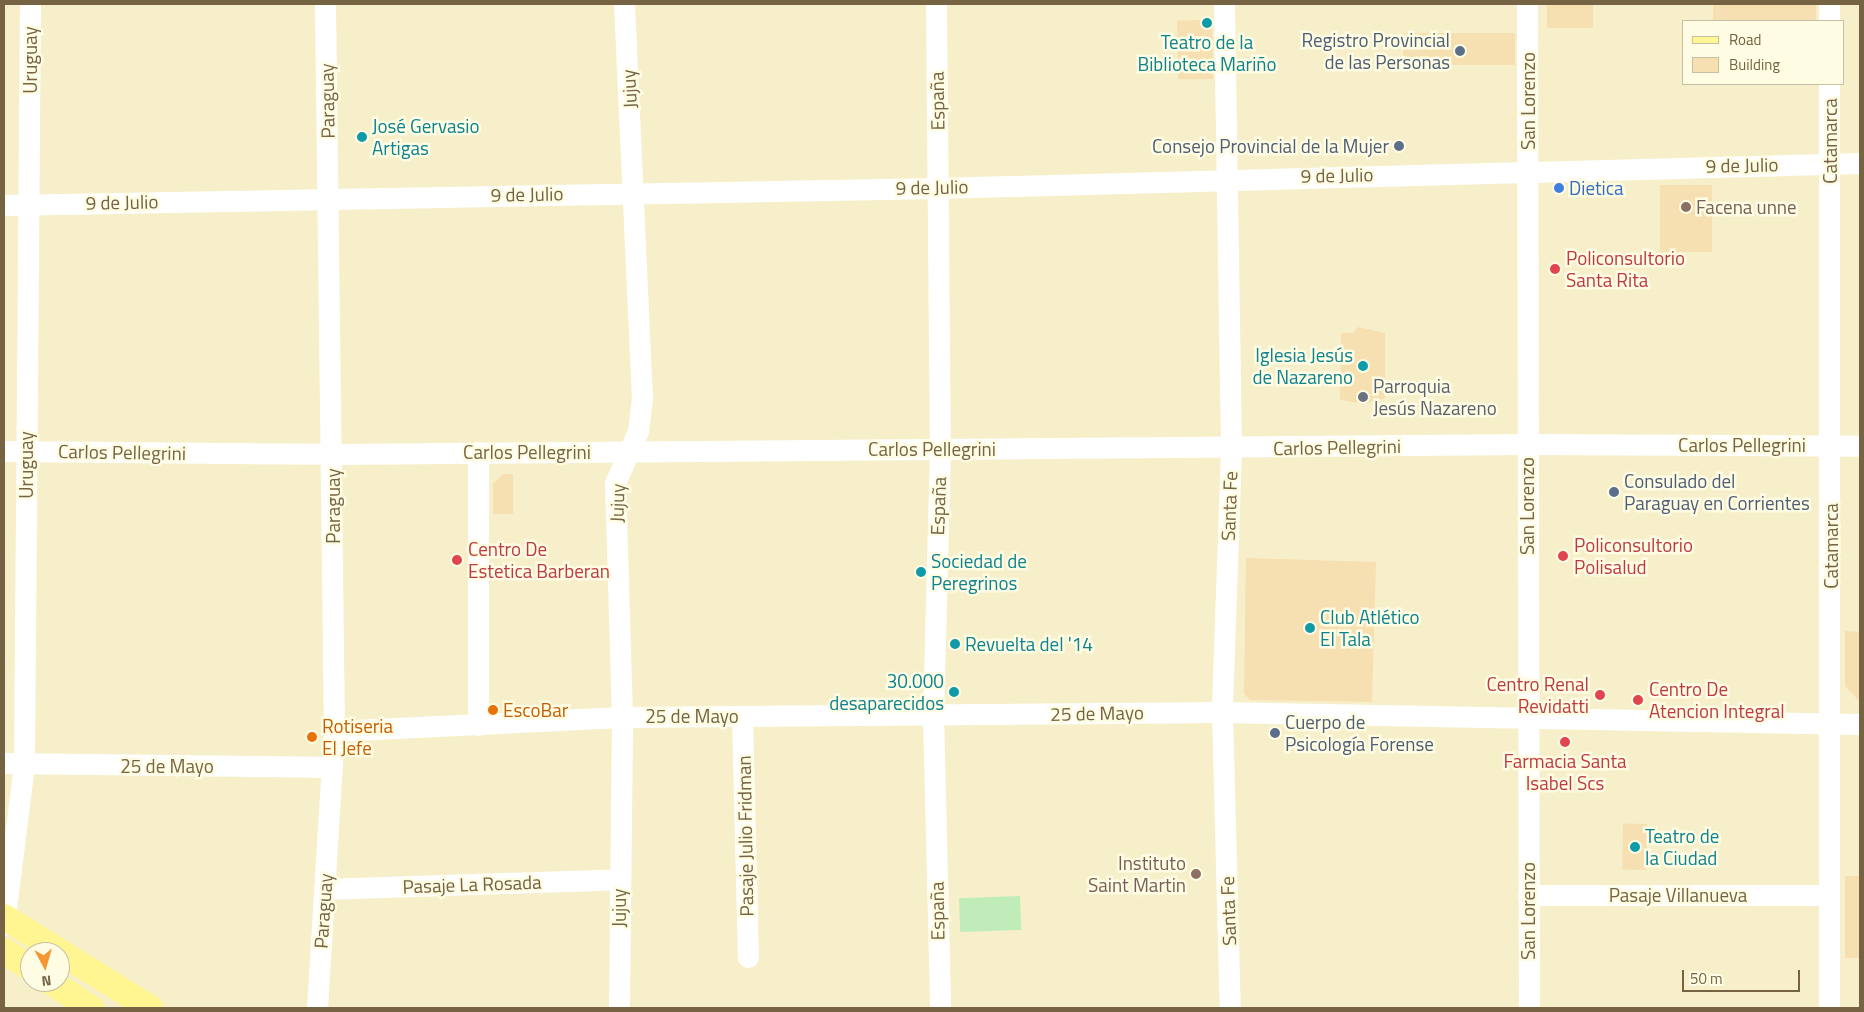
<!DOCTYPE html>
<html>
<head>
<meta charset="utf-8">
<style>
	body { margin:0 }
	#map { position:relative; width:1864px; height:1012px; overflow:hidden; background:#fefbdc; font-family:"Titillium Web",sans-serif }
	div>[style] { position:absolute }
	.residential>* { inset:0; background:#f7efca }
	.green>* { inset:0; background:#c0ecba; transform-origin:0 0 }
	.building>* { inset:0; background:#f6e0b1; transform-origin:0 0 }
	.minor>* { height:21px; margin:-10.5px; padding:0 10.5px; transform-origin:10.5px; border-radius:10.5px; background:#fff }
	.major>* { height:26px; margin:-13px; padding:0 13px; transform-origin:13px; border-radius:13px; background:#fff692 }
	.dots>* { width:14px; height:14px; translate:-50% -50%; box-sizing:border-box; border:2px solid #fffce4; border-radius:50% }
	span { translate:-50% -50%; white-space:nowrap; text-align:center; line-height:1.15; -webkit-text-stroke:5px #fffce4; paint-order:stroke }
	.service-label { font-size:19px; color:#4e5e75 }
	.right { translate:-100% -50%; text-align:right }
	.left { translate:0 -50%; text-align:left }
	.culture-label { font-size:19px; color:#0d838f }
	.street-label { font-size:19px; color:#756343 }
	.shop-label { font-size:19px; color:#366cbe }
	.education-label { font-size:19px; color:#785e54 }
	.health-label { font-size:19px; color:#be3a42 }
	.worship-label { font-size:19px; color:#5b616d }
	.food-label { font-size:19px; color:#c56008 }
	.frame { position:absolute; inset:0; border:5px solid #756343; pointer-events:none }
	.legend { position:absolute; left:1682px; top:20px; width:162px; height:65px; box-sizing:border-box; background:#fffce4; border:1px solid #c8bfa4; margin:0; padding:6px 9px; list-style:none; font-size:15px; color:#756343 }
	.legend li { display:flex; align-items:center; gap:10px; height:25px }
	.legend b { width:25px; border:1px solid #c8bfa4 }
	.north { position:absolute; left:20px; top:942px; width:50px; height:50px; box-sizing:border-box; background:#fffce4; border:1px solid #c8bfa4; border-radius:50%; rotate:174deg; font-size:14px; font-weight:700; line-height:20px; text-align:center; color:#756343 }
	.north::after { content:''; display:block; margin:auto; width:18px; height:22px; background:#f59634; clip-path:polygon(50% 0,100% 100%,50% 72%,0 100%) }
	.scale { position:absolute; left:1682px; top:970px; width:118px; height:22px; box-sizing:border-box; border:2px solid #756343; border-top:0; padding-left:6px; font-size:15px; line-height:18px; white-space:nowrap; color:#756343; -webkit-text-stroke:4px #fffce4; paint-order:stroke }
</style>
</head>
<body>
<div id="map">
	<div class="residential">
		<div style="clip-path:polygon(evenodd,4px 4px,1860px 4px,1860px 1008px,4px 1008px,4px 4px,1683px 21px,1843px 21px,1843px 84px,1683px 84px,1683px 21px,4px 4px,30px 952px,60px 952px,60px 982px,30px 982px,30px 952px)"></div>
	</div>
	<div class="green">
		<div style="left:1020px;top:896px;width:34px;height:61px;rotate:88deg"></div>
	</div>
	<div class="building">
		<div style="left:1593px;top:4px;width:24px;height:46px;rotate:90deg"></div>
		<div style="left:1713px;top:4px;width:103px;height:17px"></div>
		<div style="left:1212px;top:20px;width:59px;height:35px;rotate:89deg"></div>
		<div style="left:1515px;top:33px;width:32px;height:112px;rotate:90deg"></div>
		<div style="left:1660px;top:185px;width:52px;height:67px"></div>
		<div style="clip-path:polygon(1358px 327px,1385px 333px,1385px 398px,1364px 404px,1340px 400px,1341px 333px,1353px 333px)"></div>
		<div style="clip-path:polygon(503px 474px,513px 474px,513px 514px,493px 514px,493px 484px)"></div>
		<div style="clip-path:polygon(1246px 558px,1376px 562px,1372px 702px,1251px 700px,1244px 694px)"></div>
		<div style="clip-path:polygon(1845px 631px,1860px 632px,1860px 702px,1845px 686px)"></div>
		<div style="left:1647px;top:824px;width:46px;height:24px;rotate:91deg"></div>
		<div style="left:1860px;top:876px;width:82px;height:15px;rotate:90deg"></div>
	</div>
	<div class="minor">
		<div style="left:936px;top:4px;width:445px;rotate:89.5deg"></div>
		<div style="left:940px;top:449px;width:265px;rotate:91.5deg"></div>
		<div style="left:933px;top:714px;width:294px;rotate:88.6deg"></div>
		<div style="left:1224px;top:4px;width:445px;rotate:89.1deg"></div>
		<div style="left:1231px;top:449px;width:263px;rotate:92deg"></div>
		<div style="left:1222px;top:712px;width:296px;rotate:88.5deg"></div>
		<div style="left:1527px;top:4px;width:1004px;rotate:89.89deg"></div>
		<div style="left:1829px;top:4px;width:17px;rotate:90deg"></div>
		<div style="left:4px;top:205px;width:934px;rotate:-1.04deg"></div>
		<div style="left:938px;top:188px;width:922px;rotate:-1.55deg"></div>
		<div style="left:4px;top:451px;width:328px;rotate:0.5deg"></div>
		<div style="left:332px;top:454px;width:1195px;rotate:-0.48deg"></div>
		<div style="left:1527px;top:444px;width:333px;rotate:0.3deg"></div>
		<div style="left:742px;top:716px;width:241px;rotate:88.6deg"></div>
		<div style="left:478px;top:725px;width:273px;rotate:-90deg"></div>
		<div style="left:334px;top:731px;width:288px;rotate:-2.8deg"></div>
		<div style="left:622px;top:717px;width:600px;rotate:-0.48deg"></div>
		<div style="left:1222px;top:712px;width:638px;rotate:1.08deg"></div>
		<div style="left:4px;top:763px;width:327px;rotate:0.7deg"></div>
		<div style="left:324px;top:889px;width:295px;rotate:-1.9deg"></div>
		<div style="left:1528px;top:895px;width:301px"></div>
		<div style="left:4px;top:925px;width:161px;rotate:-82.9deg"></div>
		<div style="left:24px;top:765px;width:761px;rotate:-89.55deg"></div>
		<div style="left:317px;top:1008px;width:278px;rotate:-86.5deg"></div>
		<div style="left:334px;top:731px;width:727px;rotate:-90.71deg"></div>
		<div style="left:619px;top:1008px;width:291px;rotate:-89.4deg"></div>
		<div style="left:622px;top:717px;width:234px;rotate:-91.7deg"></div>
		<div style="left:615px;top:483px;width:57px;rotate:-66.1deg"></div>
		<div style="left:638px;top:431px;width:31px;rotate:-83deg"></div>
		<div style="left:642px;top:400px;width:396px;rotate:-92.6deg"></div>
		<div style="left:1829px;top:1008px;width:924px;rotate:-90deg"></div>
	</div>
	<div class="major">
		<div style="left:4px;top:917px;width:66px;rotate:32deg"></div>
		<div style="left:4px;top:951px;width:31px;rotate:33deg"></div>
		<div style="left:60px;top:952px;width:106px;rotate:31.9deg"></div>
		<div style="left:51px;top:982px;width:48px;rotate:33deg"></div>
	</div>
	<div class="dots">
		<div style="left:1207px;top:23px;background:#0f9aa8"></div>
		<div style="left:1460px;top:51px;background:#5c6f8a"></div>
		<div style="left:362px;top:137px;background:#0f9aa8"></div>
		<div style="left:1399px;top:146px;background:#5c6f8a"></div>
		<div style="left:1559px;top:188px;background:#3f7fe0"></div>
		<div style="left:1686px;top:207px;background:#8d6e63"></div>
		<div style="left:1555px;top:269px;background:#e0444e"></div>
		<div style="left:1363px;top:366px;background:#0f9aa8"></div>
		<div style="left:1363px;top:397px;background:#6b7280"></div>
		<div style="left:1614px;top:492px;background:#5c6f8a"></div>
		<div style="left:1563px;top:556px;background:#e0444e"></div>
		<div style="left:457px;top:560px;background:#e0444e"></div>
		<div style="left:921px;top:572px;background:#0f9aa8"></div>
		<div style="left:1310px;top:628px;background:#0f9aa8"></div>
		<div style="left:955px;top:644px;background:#0f9aa8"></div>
		<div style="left:954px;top:692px;background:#0f9aa8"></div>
		<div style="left:1600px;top:695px;background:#e0444e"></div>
		<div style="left:1638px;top:700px;background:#e0444e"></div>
		<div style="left:493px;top:710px;background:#e8710a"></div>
		<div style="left:1275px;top:733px;background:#5c6f8a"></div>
		<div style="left:312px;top:737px;background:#e8710a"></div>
		<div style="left:1565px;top:742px;background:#e0444e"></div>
		<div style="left:1635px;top:847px;background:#0f9aa8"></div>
		<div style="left:1196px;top:874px;background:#8d6e63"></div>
	</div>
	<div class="service-label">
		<span class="right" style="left:1450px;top:51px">Registro Provincial<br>de las Personas</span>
		<span class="right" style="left:1389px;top:146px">Consejo Provincial de la Mujer</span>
		<span class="left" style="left:1624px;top:492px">Consulado del<br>Paraguay en Corrientes</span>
		<span class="left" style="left:1285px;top:733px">Cuerpo de<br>Psicología Forense</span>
	</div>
	<div class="culture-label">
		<span style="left:1207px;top:53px">Teatro de la<br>Biblioteca Mariño</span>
		<span class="left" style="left:372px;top:137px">José Gervasio<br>Artigas</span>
		<span class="right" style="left:1353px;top:366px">Iglesia Jesús<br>de Nazareno</span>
		<span class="left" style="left:931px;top:572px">Sociedad de<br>Peregrinos</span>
		<span class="left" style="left:1320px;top:628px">Club Atlético<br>El Tala</span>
		<span class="left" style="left:965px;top:644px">Revuelta del '14</span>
		<span class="right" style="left:944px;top:692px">30.000<br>desaparecidos</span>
		<span class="left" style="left:1645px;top:847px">Teatro de<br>la Ciudad</span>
	</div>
	<div class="street-label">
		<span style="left:30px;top:60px;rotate:-90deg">Uruguay</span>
		<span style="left:629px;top:89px;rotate:-93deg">Jujuy</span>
		<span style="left:327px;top:101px;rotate:-91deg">Paraguay</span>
		<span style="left:937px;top:101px;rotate:-91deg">España</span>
		<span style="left:1528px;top:101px;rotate:-90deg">San Lorenzo</span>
		<span style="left:1830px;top:141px;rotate:-90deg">Catamarca</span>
		<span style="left:1742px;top:165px;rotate:-1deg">9 de Julio</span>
		<span style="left:1337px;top:175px;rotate:-1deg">9 de Julio</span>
		<span style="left:932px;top:187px;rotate:-1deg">9 de Julio</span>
		<span style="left:527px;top:194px;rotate:-1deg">9 de Julio</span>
		<span style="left:122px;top:202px;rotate:-1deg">9 de Julio</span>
		<span style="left:1742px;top:445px">Carlos Pellegrini</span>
		<span style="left:1337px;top:447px;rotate:-1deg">Carlos Pellegrini</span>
		<span style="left:932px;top:449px">Carlos Pellegrini</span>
		<span style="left:122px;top:452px;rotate:1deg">Carlos Pellegrini</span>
		<span style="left:527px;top:452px">Carlos Pellegrini</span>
		<span style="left:26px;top:465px;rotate:-90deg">Uruguay</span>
		<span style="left:617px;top:503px;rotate:-88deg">Jujuy</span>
		<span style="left:333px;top:506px;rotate:-90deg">Paraguay</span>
		<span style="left:938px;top:506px;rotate:-88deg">España</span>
		<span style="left:1229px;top:506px;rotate:-88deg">Santa Fe</span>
		<span style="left:1527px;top:506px;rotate:-90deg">San Lorenzo</span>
		<span style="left:1831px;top:546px;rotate:-90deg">Catamarca</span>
		<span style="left:1097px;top:713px;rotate:-1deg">25 de Mayo</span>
		<span style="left:692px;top:716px">25 de Mayo</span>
		<span style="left:167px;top:766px">25 de Mayo</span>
		<span style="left:745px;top:836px;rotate:-91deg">Pasaje Julio Fridman</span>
		<span style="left:472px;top:884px;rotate:-2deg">Pasaje La Rosada</span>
		<span style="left:1678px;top:895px">Pasaje Villanueva</span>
		<span style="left:619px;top:908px;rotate:-90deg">Jujuy</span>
		<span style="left:323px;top:911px;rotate:-86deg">Paraguay</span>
		<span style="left:937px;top:911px;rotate:-91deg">España</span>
		<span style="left:1228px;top:911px;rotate:-92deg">Santa Fe</span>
		<span style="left:1528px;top:911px;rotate:-90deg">San Lorenzo</span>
	</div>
	<div class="shop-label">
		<span class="left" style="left:1569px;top:188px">Dietica</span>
	</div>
	<div class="education-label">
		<span class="left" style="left:1696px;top:207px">Facena unne</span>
		<span class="right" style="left:1186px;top:874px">Instituto<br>Saint Martin</span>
	</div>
	<div class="health-label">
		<span class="left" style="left:1566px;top:269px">Policonsultorio<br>Santa Rita</span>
		<span class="left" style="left:1574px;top:556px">Policonsultorio<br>Polisalud</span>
		<span class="left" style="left:468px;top:560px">Centro De<br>Estetica Barberan</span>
		<span class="right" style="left:1589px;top:695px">Centro Renal<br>Revidatti</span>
		<span class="left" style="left:1649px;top:700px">Centro De<br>Atencion Integral</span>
		<span style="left:1565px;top:772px">Farmacia Santa<br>Isabel Scs</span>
	</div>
	<div class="worship-label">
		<span class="left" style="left:1373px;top:397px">Parroquia<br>Jesús Nazareno</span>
	</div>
	<div class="food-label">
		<span class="left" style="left:503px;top:710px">EscoBar</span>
		<span class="left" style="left:322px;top:737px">Rotiseria<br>El Jefe</span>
	</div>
	<div class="frame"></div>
	<ul class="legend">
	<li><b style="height:6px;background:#fff692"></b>Road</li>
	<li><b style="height:14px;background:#f6e0b1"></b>Building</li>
	</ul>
	<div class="north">N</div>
	<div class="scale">50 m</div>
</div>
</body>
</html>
